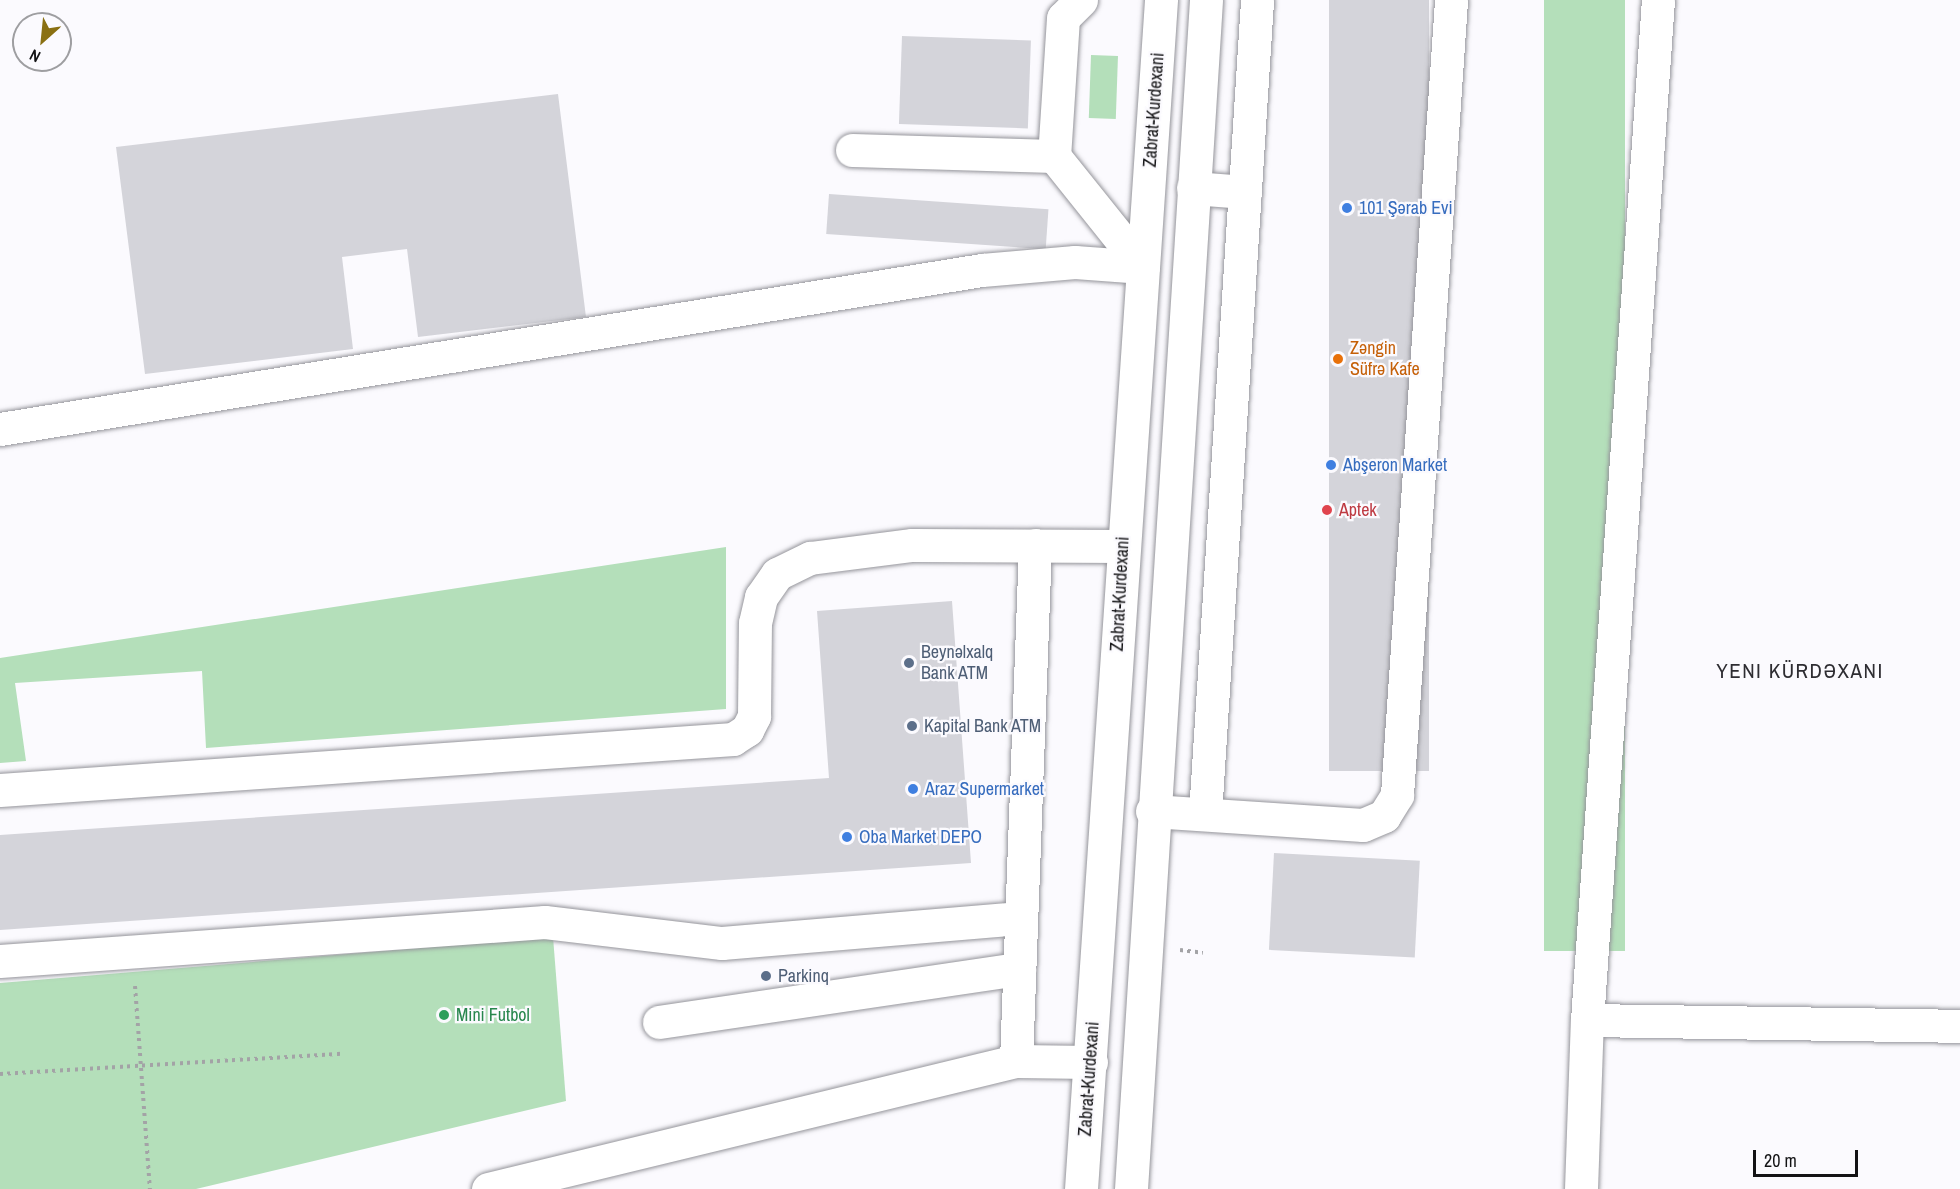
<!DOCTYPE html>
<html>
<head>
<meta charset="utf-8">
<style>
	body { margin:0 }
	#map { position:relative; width:1960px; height:1189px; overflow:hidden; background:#fbfafe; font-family:"Archivo Narrow",sans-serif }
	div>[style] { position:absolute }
	.green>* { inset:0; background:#b4dfba; transform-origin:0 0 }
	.building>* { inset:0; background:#d4d4da; transform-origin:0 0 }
	.path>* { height:4px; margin-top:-2px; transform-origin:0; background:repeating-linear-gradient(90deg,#a3a3a6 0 3px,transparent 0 7.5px) }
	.roads { filter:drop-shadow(0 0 2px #95959b) drop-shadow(0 0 2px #95959b) }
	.minor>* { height:33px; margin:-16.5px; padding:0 16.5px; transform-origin:16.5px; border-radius:16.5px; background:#fff }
	.major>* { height:33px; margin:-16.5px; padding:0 16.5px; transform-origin:16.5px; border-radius:16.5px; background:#fff }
	.dots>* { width:16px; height:16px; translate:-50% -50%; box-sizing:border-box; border:3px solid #fbfafe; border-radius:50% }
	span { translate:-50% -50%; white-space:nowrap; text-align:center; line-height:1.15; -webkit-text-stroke:4.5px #fbfafe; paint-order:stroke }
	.street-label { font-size:18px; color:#131315 }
	.shop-label { font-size:18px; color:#366cbe }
	.left { translate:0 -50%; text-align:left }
	.food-label { font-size:18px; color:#c56008 }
	.health-label { font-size:18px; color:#be3a42 }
	.service-label { font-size:18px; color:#4e5e75 }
	.leisure-label { font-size:18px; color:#27864d }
	.quarter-label { font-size:21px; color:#2e2d32; letter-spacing:1.5px }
	.north { position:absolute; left:12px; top:12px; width:60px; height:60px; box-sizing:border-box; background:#fbfafe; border:2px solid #9e9ea1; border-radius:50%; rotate:207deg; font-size:16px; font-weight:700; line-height:24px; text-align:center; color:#131315 }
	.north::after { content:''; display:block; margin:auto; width:21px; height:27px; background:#8a7012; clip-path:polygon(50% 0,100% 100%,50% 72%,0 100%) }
	.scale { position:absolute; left:1753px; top:1150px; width:105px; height:27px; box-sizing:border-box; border:3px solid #131315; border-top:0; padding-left:8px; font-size:18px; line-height:21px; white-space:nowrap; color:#131315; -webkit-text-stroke:4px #fbfafe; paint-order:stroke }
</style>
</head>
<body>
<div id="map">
	<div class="green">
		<div style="left:1544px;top:0;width:81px;height:951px"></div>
		<div style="left:1091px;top:55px;width:27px;height:63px;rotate:2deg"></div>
		<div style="clip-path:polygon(726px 547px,726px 709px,206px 748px,202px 671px,15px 683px,26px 761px,0 763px,0 658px)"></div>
		<div style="clip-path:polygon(553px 937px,566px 1101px,196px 1189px,0 1189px,0 983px)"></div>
	</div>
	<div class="building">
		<div style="left:1329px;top:0;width:100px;height:771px"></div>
		<div style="left:902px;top:36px;width:129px;height:88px;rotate:2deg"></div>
		<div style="clip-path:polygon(558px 94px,586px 317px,418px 337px,407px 249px,342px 257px,353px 349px,145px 374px,116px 147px)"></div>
		<div style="left:829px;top:194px;width:220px;height:40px;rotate:4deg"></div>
		<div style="clip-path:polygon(952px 601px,971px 863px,0 930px,0 835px,829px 778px,817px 611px)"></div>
		<div style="left:1274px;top:853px;width:146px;height:97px;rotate:3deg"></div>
	</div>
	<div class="path">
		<div style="left:1180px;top:950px;width:23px;rotate:7deg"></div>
		<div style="left:135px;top:986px;width:204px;rotate:85.8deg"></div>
		<div style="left:0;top:1074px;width:342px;rotate:-3.4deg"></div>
	</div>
	<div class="roads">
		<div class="minor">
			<div style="left:1081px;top:0;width:25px;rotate:135deg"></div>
			<div style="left:1063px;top:18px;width:138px;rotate:93.7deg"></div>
			<div style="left:1054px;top:156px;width:142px;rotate:51.3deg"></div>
			<div style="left:852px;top:150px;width:202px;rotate:1.7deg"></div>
			<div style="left:1193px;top:188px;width:52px;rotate:4.4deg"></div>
			<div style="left:0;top:429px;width:995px;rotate:-9.2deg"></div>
			<div style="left:982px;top:270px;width:93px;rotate:-4.9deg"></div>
			<div style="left:1075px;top:262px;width:68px;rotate:4.2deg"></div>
			<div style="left:0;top:790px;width:735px;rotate:-3.98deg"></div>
			<div style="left:733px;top:739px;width:17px;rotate:-33deg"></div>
			<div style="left:747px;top:730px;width:16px;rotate:-63deg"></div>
			<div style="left:754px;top:716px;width:93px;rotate:-89.4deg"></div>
			<div style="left:755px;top:623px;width:27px;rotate:-77deg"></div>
			<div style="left:761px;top:597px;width:28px;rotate:-55deg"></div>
			<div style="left:777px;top:574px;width:37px;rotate:-26deg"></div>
			<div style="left:810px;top:558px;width:103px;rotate:-7.3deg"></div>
			<div style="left:912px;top:545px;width:211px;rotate:0.3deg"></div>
			<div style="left:1152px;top:811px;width:211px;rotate:3.8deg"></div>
			<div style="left:1363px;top:825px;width:23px;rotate:-23deg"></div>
			<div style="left:1384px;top:816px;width:25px;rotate:-58deg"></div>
			<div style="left:1397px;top:795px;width:797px;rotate:-86.11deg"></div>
			<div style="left:1205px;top:814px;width:816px;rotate:-86.34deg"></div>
			<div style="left:0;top:961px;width:546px;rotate:-4.09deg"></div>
			<div style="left:545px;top:922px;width:178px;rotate:6.8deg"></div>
			<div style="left:722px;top:943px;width:299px;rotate:-4.8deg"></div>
			<div style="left:1587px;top:1020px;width:373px;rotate:0.9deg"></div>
			<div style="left:659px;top:1022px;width:364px;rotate:-8.4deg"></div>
			<div style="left:1016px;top:1061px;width:516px;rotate:-87.89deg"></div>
			<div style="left:488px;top:1189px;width:543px;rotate:-13.63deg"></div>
			<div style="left:1016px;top:1061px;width:75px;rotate:0.8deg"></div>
			<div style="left:1581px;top:1189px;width:169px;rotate:-88deg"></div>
			<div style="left:1587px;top:1020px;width:1022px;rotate:-86.02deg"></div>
		</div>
		<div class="major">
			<div style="left:1081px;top:1189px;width:1192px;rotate:-86.15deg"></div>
			<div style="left:1131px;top:1189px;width:1191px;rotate:-86.39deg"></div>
		</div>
	</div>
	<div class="dots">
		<div style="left:1347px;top:208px;background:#3f7fe0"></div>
		<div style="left:1338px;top:359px;background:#e8710a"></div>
		<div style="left:1331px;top:465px;background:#3f7fe0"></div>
		<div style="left:1327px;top:510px;background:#e0444e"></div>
		<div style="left:909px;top:663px;background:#5c6f8a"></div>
		<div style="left:912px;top:726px;background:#5c6f8a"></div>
		<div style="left:913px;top:789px;background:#3f7fe0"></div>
		<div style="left:847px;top:837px;background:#3f7fe0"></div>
		<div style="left:766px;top:976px;background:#5c6f8a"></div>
		<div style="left:444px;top:1015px;background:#2e9e5b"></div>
	</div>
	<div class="street-label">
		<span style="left:1154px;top:110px;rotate:-86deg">Zabrat-Kurdexani</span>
		<span style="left:1120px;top:594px;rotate:-87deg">Zabrat-Kurdexani</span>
		<span style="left:1089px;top:1079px;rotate:-86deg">Zabrat-Kurdexani</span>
	</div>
	<div class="shop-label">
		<span class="left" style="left:1359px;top:208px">101 Şərab Evi</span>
		<span class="left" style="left:1343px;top:465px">Abşeron Market</span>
		<span class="left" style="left:925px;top:789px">Araz Supermarket</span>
		<span class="left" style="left:859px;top:837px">Oba Market DEPO</span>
	</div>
	<div class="food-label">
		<span class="left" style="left:1350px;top:359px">Zəngin<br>Süfrə Kafe</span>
	</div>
	<div class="health-label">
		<span class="left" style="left:1339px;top:510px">Aptek</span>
	</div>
	<div class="service-label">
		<span class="left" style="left:921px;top:663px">Beynəlxalq<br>Bank ATM</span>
		<span class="left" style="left:924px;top:726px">Kapital Bank ATM</span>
		<span class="left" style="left:778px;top:976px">Parkinq</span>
	</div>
	<div class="leisure-label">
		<span class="left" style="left:456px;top:1015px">Mini Futbol</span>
	</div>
	<div class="quarter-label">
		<span style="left:1800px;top:671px">YENI KÜRDƏXANI</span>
	</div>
	<div class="north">N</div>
	<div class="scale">20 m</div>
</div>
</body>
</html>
